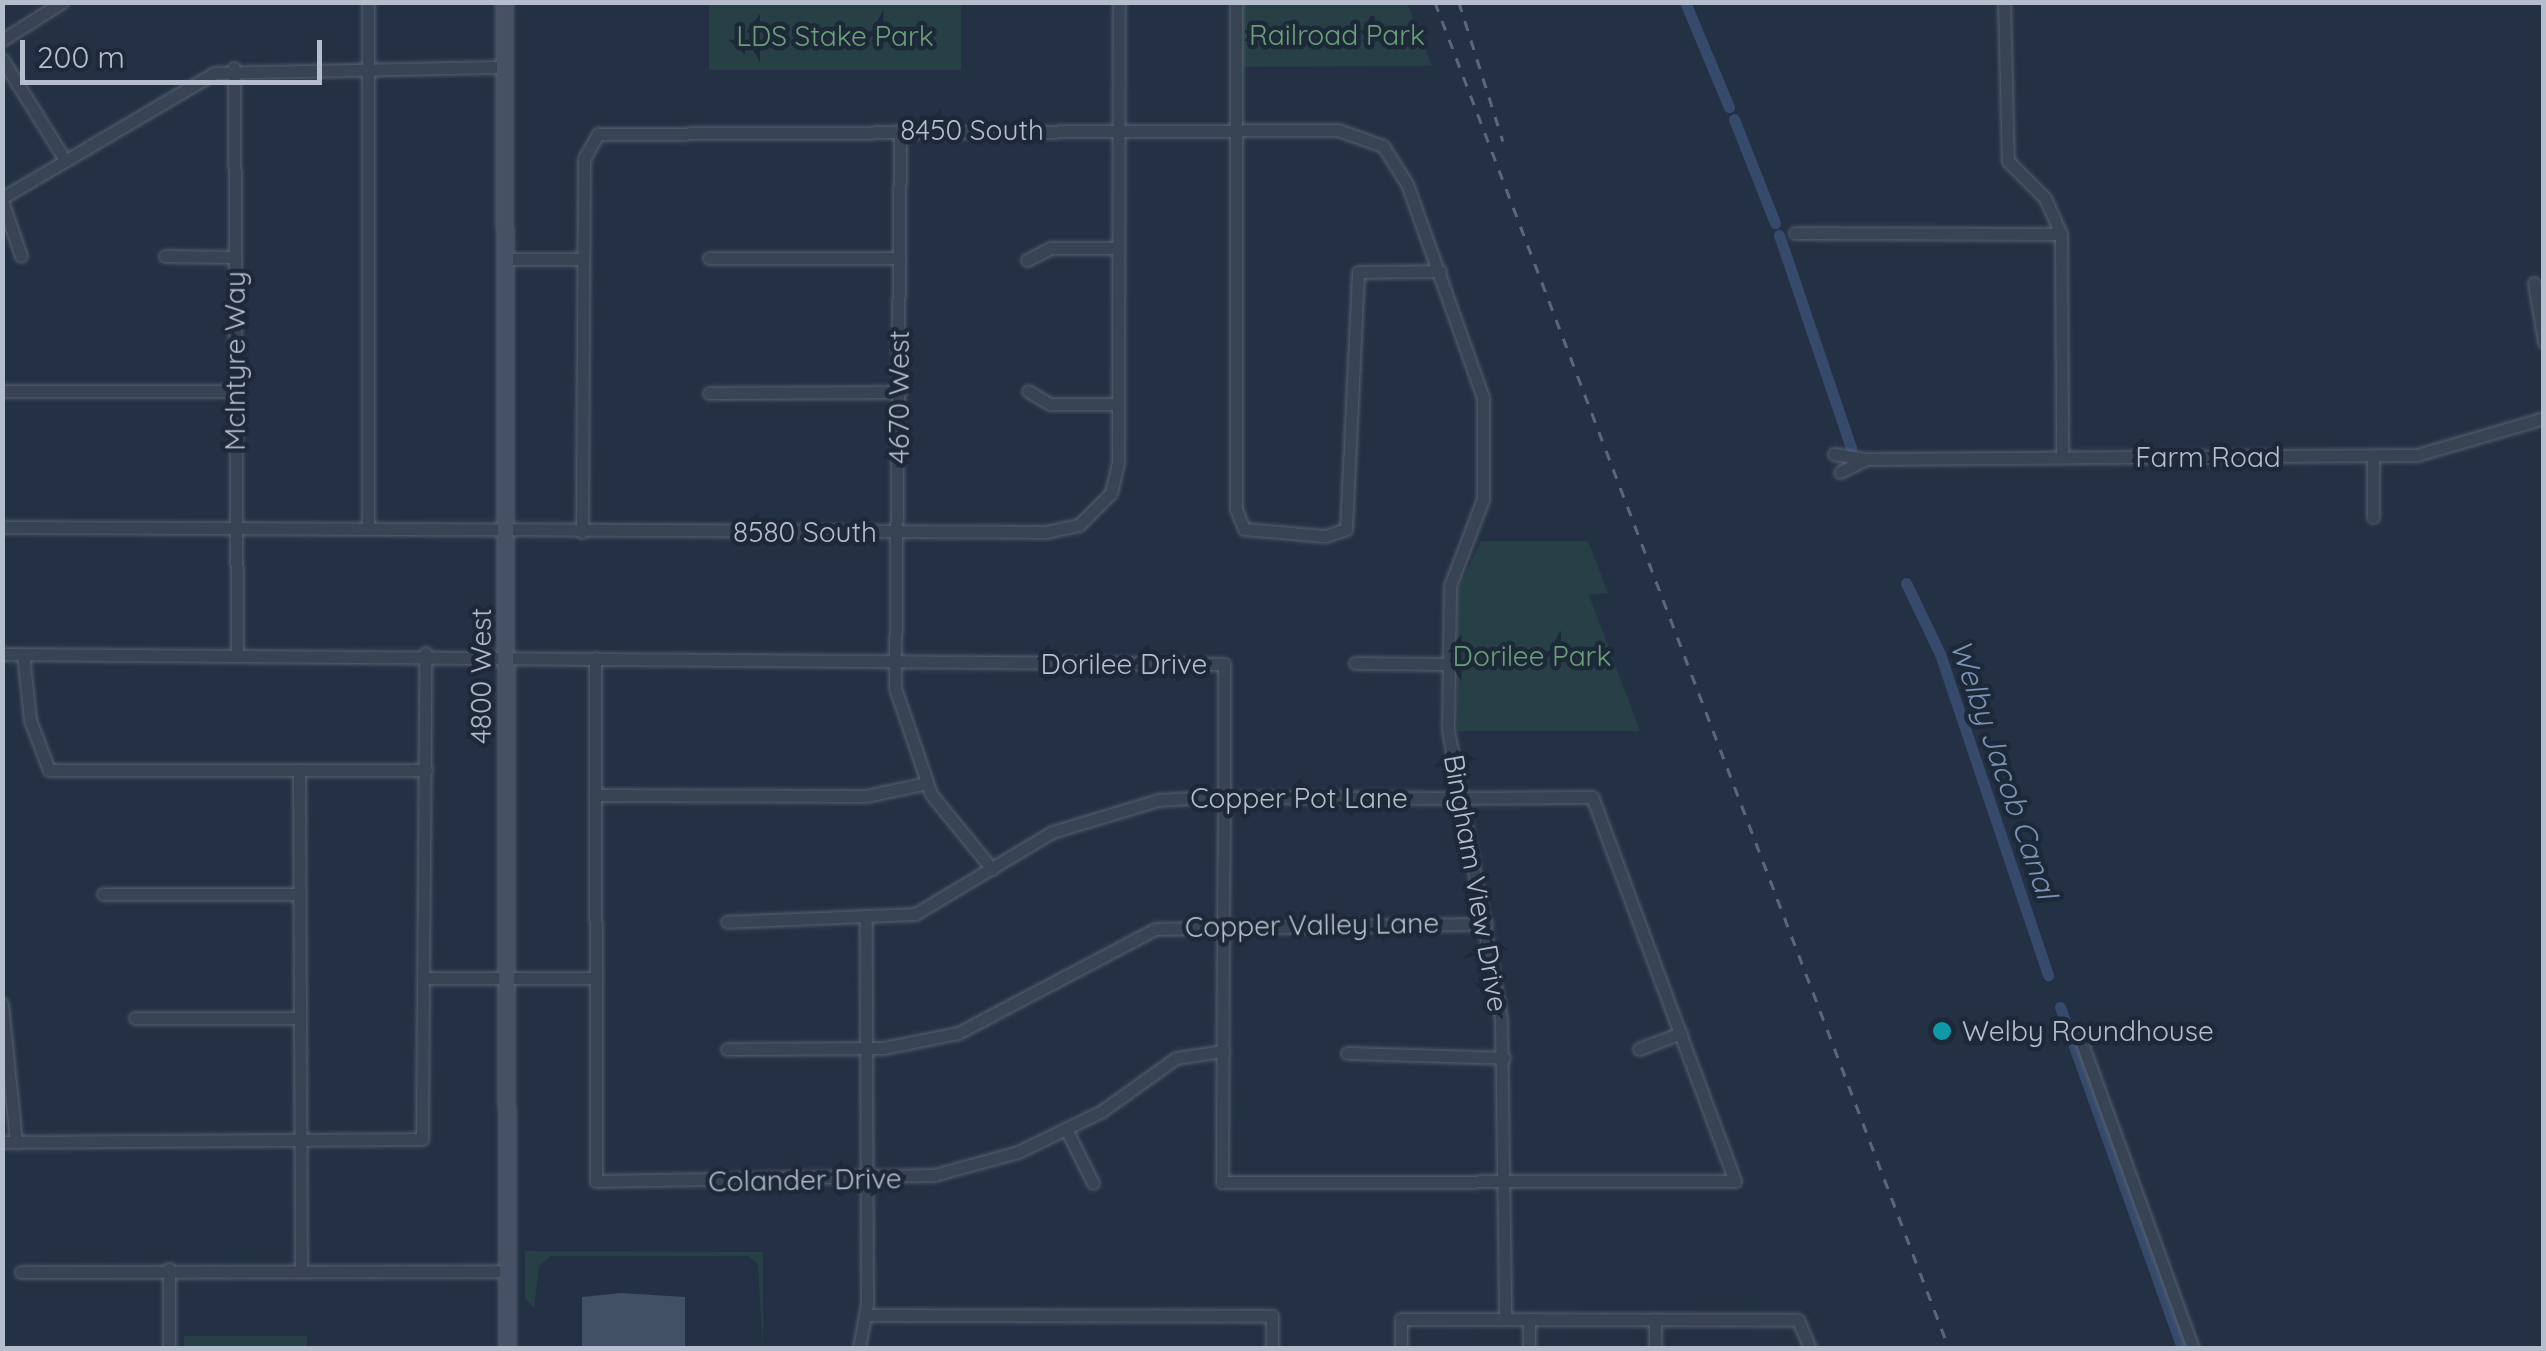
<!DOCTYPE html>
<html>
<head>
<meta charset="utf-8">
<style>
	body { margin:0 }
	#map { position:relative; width:2546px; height:1351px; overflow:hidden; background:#243144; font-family:Quicksand,sans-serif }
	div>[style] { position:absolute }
	.green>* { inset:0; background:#264045; transform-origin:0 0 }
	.canal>* { height:11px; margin:-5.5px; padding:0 5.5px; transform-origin:5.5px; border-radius:5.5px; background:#364b6c }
	.building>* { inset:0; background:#425066 }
	.roads { filter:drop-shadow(0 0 2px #566170) drop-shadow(0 0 2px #566170) }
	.street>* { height:11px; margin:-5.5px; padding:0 5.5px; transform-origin:5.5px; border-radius:5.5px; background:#384353 }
	.secondary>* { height:15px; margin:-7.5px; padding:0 7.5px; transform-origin:7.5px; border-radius:7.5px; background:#465166 }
	.rail>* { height:2.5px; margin-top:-1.25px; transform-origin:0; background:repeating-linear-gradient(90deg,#5a677a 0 10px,transparent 0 20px) }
	.dots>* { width:28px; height:28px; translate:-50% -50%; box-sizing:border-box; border:5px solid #1d2838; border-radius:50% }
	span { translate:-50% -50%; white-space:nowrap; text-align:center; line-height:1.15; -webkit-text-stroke:9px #1d2838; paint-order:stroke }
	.park-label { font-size:28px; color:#6aa078 }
	.street-label { font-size:28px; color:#b5becd }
	.poi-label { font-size:28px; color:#b5becd }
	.left { translate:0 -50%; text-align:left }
	.water-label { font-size:30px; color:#7a93b7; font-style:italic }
	.frame { position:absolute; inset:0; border:5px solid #b5becd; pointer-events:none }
	.scale { position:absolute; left:20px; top:40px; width:302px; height:45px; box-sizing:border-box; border:5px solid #b5becd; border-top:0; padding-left:12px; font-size:30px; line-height:35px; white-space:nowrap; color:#b5becd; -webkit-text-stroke:8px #1d2838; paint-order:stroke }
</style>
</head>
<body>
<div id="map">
	<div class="green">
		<div style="left:709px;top:3px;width:252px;height:67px"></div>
		<div style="clip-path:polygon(1242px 3px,1407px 3px,1432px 66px,1242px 67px)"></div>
		<div style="clip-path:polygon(1481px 541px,1588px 541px,1608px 593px,1589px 595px,1640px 731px,1458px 731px,1457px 591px)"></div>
		<div style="clip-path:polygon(525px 1251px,763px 1252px,763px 1348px,758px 1264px,748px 1256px,551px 1256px,539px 1266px,534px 1308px,525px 1298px)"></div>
		<div style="left:184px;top:1336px;width:123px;height:12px"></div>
	</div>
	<div class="canal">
		<div style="left:1685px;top:2px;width:114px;rotate:67.3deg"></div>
		<div style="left:1734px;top:119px;width:112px;rotate:68.5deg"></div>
		<div style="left:1779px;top:235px;width:225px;rotate:71.3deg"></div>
		<div style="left:1906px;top:583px;width:79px;rotate:64.4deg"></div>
		<div style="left:1940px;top:654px;width:339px;rotate:71.4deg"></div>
		<div style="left:2060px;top:1007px;width:362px;rotate:70.3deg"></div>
	</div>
	<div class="building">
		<div style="clip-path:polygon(621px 1293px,685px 1297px,685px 1348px,582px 1348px,582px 1297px)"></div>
	</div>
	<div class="roads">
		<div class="street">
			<div style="left:1236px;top:2px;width:507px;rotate:90deg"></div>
			<div style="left:1236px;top:509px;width:22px;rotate:68deg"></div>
			<div style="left:1244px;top:529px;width:81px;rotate:4.9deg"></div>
			<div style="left:1325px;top:536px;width:22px;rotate:-18deg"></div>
			<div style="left:1346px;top:529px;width:257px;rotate:-87.3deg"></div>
			<div style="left:1358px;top:272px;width:82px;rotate:-0.7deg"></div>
			<div style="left:2004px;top:2px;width:159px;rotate:88.6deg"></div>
			<div style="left:2008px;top:161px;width:52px;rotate:45deg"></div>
			<div style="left:2045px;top:198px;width:39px;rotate:66deg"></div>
			<div style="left:2061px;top:234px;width:223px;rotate:89.7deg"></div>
			<div style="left:2px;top:40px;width:71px;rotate:-32.3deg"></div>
			<div style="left:2px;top:59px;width:119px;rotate:58deg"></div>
			<div style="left:234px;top:68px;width:586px;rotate:89.71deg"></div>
			<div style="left:900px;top:130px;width:558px;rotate:90.51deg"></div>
			<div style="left:895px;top:688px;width:112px;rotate:71.2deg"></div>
			<div style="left:931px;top:794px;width:97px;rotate:50.9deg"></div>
			<div style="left:2px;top:198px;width:246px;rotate:-30.5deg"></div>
			<div style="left:214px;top:73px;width:290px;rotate:-1.2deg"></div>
			<div style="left:2px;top:201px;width:58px;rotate:70.9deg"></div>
			<div style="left:1795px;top:233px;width:266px;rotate:0.2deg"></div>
			<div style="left:165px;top:256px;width:70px;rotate:0.8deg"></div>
			<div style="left:709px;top:258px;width:190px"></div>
			<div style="left:505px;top:259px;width:75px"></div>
			<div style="left:1027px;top:260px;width:27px;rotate:-27deg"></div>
			<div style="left:1051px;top:248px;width:67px"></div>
			<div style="left:2534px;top:283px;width:60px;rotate:80.4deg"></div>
			<div style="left:2px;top:391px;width:233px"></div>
			<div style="left:1028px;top:391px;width:26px;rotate:31deg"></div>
			<div style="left:1050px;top:404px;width:68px"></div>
			<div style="left:709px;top:393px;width:191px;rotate:-0.3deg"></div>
			<div style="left:1834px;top:454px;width:32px;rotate:9deg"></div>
			<div style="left:1866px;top:459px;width:29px;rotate:153deg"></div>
			<div style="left:1866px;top:459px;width:551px;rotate:-0.42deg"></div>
			<div style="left:2417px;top:455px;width:132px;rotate:-16.2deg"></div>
			<div style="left:2373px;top:517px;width:61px;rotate:-90deg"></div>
			<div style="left:2px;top:527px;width:1044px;rotate:0.27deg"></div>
			<div style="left:1046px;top:532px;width:34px;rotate:-12deg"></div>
			<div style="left:1079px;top:525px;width:45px;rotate:-45deg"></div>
			<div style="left:1111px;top:493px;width:32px;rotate:-77deg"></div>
			<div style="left:1118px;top:462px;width:460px;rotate:-89.9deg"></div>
			<div style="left:368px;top:527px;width:525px;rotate:-90deg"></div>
			<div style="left:582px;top:532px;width:373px;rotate:-89.7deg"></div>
			<div style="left:584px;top:159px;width:29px;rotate:-61deg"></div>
			<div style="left:598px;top:134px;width:740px;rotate:-0.31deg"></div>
			<div style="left:1338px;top:130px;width:48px;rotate:19.6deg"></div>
			<div style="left:1383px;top:146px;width:45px;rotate:57.7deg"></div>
			<div style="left:1407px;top:184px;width:227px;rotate:70.4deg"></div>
			<div style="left:1483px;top:398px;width:101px;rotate:90deg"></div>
			<div style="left:1483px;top:499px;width:93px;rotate:110.8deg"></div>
			<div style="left:1450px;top:586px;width:144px;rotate:90.8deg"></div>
			<div style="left:1448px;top:730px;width:295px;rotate:79.6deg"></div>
			<div style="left:1501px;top:1020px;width:299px;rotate:89.2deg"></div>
			<div style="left:2px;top:654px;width:1222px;rotate:0.47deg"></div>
			<div style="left:1224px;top:664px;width:143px;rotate:90deg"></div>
			<div style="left:1224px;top:807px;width:116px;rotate:90.5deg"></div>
			<div style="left:1223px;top:923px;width:259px;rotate:90.2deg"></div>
			<div style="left:1222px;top:1182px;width:513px;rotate:-0.11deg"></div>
			<div style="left:1735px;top:1181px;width:410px;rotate:-110.4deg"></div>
			<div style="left:1592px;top:797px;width:149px;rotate:179.6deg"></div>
			<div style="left:1443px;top:798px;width:206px;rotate:-179.7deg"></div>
			<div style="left:1237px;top:797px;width:27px;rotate:180deg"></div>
			<div style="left:1210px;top:797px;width:52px;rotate:176.7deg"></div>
			<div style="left:1158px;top:800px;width:111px;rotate:163.2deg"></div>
			<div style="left:1052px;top:832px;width:160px;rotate:149.1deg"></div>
			<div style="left:915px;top:914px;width:188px;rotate:177.6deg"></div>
			<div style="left:23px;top:654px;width:66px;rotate:83.9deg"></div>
			<div style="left:30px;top:720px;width:53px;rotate:69.2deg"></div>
			<div style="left:49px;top:770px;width:377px"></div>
			<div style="left:595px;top:658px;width:523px;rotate:89.89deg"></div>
			<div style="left:596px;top:1181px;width:338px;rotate:-1deg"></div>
			<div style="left:934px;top:1175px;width:87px;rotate:-15.3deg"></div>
			<div style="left:1018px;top:1152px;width:93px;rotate:-26deg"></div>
			<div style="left:1102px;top:1111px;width:91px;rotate:-35.6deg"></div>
			<div style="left:1176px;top:1058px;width:48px;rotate:-8.5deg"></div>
			<div style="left:1355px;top:663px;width:93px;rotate:0.6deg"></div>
			<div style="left:299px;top:770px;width:500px;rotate:89.77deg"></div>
			<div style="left:595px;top:795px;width:271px;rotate:0.2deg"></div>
			<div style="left:866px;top:796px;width:62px;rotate:-12deg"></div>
			<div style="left:103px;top:894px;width:196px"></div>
			<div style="left:426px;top:978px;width:170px"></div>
			<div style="left:2px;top:1004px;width:139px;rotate:84.2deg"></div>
			<div style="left:135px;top:1018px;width:165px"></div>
			<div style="left:2080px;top:1038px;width:330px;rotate:70deg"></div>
			<div style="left:727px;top:1049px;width:156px;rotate:-0.4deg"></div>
			<div style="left:883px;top:1048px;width:76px;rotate:-11.3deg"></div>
			<div style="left:958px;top:1033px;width:223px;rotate:-27.8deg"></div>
			<div style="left:1155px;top:929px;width:331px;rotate:-0.9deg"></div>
			<div style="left:1639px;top:1049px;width:45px;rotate:-20.9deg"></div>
			<div style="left:1347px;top:1053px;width:157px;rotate:1.8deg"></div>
			<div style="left:1067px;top:1131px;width:58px;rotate:63.4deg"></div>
			<div style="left:2px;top:1142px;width:420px;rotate:-0.4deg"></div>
			<div style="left:422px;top:1139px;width:486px;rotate:-89.6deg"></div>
			<div style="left:169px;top:1269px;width:79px;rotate:90deg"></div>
			<div style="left:21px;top:1272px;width:486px;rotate:-0.1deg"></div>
			<div style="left:867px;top:1315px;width:405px;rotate:0.1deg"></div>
			<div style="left:1272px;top:1316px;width:32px;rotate:90deg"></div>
			<div style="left:1529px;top:1319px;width:29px;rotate:90deg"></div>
			<div style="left:1655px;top:1319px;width:29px;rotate:90deg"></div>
			<div style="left:859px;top:1348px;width:45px;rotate:-79.7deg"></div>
			<div style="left:867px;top:1304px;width:381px;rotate:-90.2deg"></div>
			<div style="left:1401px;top:1348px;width:29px;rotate:-90deg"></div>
			<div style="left:1401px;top:1319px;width:397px;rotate:0.1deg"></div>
			<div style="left:1798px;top:1320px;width:30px;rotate:67deg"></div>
		</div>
		<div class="secondary">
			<div style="left:504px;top:2px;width:1346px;rotate:89.87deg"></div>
		</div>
	</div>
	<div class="rail">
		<div style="left:1435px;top:2px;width:1441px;rotate:69.1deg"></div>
		<div style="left:1459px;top:2px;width:146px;rotate:72.4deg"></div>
	</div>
	<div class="dots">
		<div style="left:1942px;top:1031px;background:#0f9aa8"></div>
	</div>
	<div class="park-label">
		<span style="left:1337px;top:35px">Railroad Park</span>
		<span style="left:835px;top:36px">LDS Stake Park</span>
		<span style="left:1532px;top:656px">Dorilee Park</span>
	</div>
	<div class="street-label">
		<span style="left:972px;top:130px">8450 South</span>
		<span style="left:235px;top:361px;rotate:-90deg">McIntyre Way</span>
		<span style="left:899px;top:397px;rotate:-90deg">4670 West</span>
		<span style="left:2208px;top:457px">Farm Road</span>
		<span style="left:805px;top:532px">8580 South</span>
		<span style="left:1124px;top:664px">Dorilee Drive</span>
		<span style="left:481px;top:676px;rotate:-90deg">4800 West</span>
		<span style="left:1299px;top:798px">Copper Pot Lane</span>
		<span style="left:1476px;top:883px;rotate:80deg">Bingham View Drive</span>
		<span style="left:1312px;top:925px;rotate:-1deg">Copper Valley Lane</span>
		<span style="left:805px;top:1180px;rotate:-1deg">Colander Drive</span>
	</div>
	<div class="poi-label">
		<span class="left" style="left:1962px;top:1031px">Welby Roundhouse</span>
	</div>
	<div class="water-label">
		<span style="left:2004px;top:769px;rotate:71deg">Welby Jacob Canal</span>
	</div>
	<div class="frame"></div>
	<div class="scale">200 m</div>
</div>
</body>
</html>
